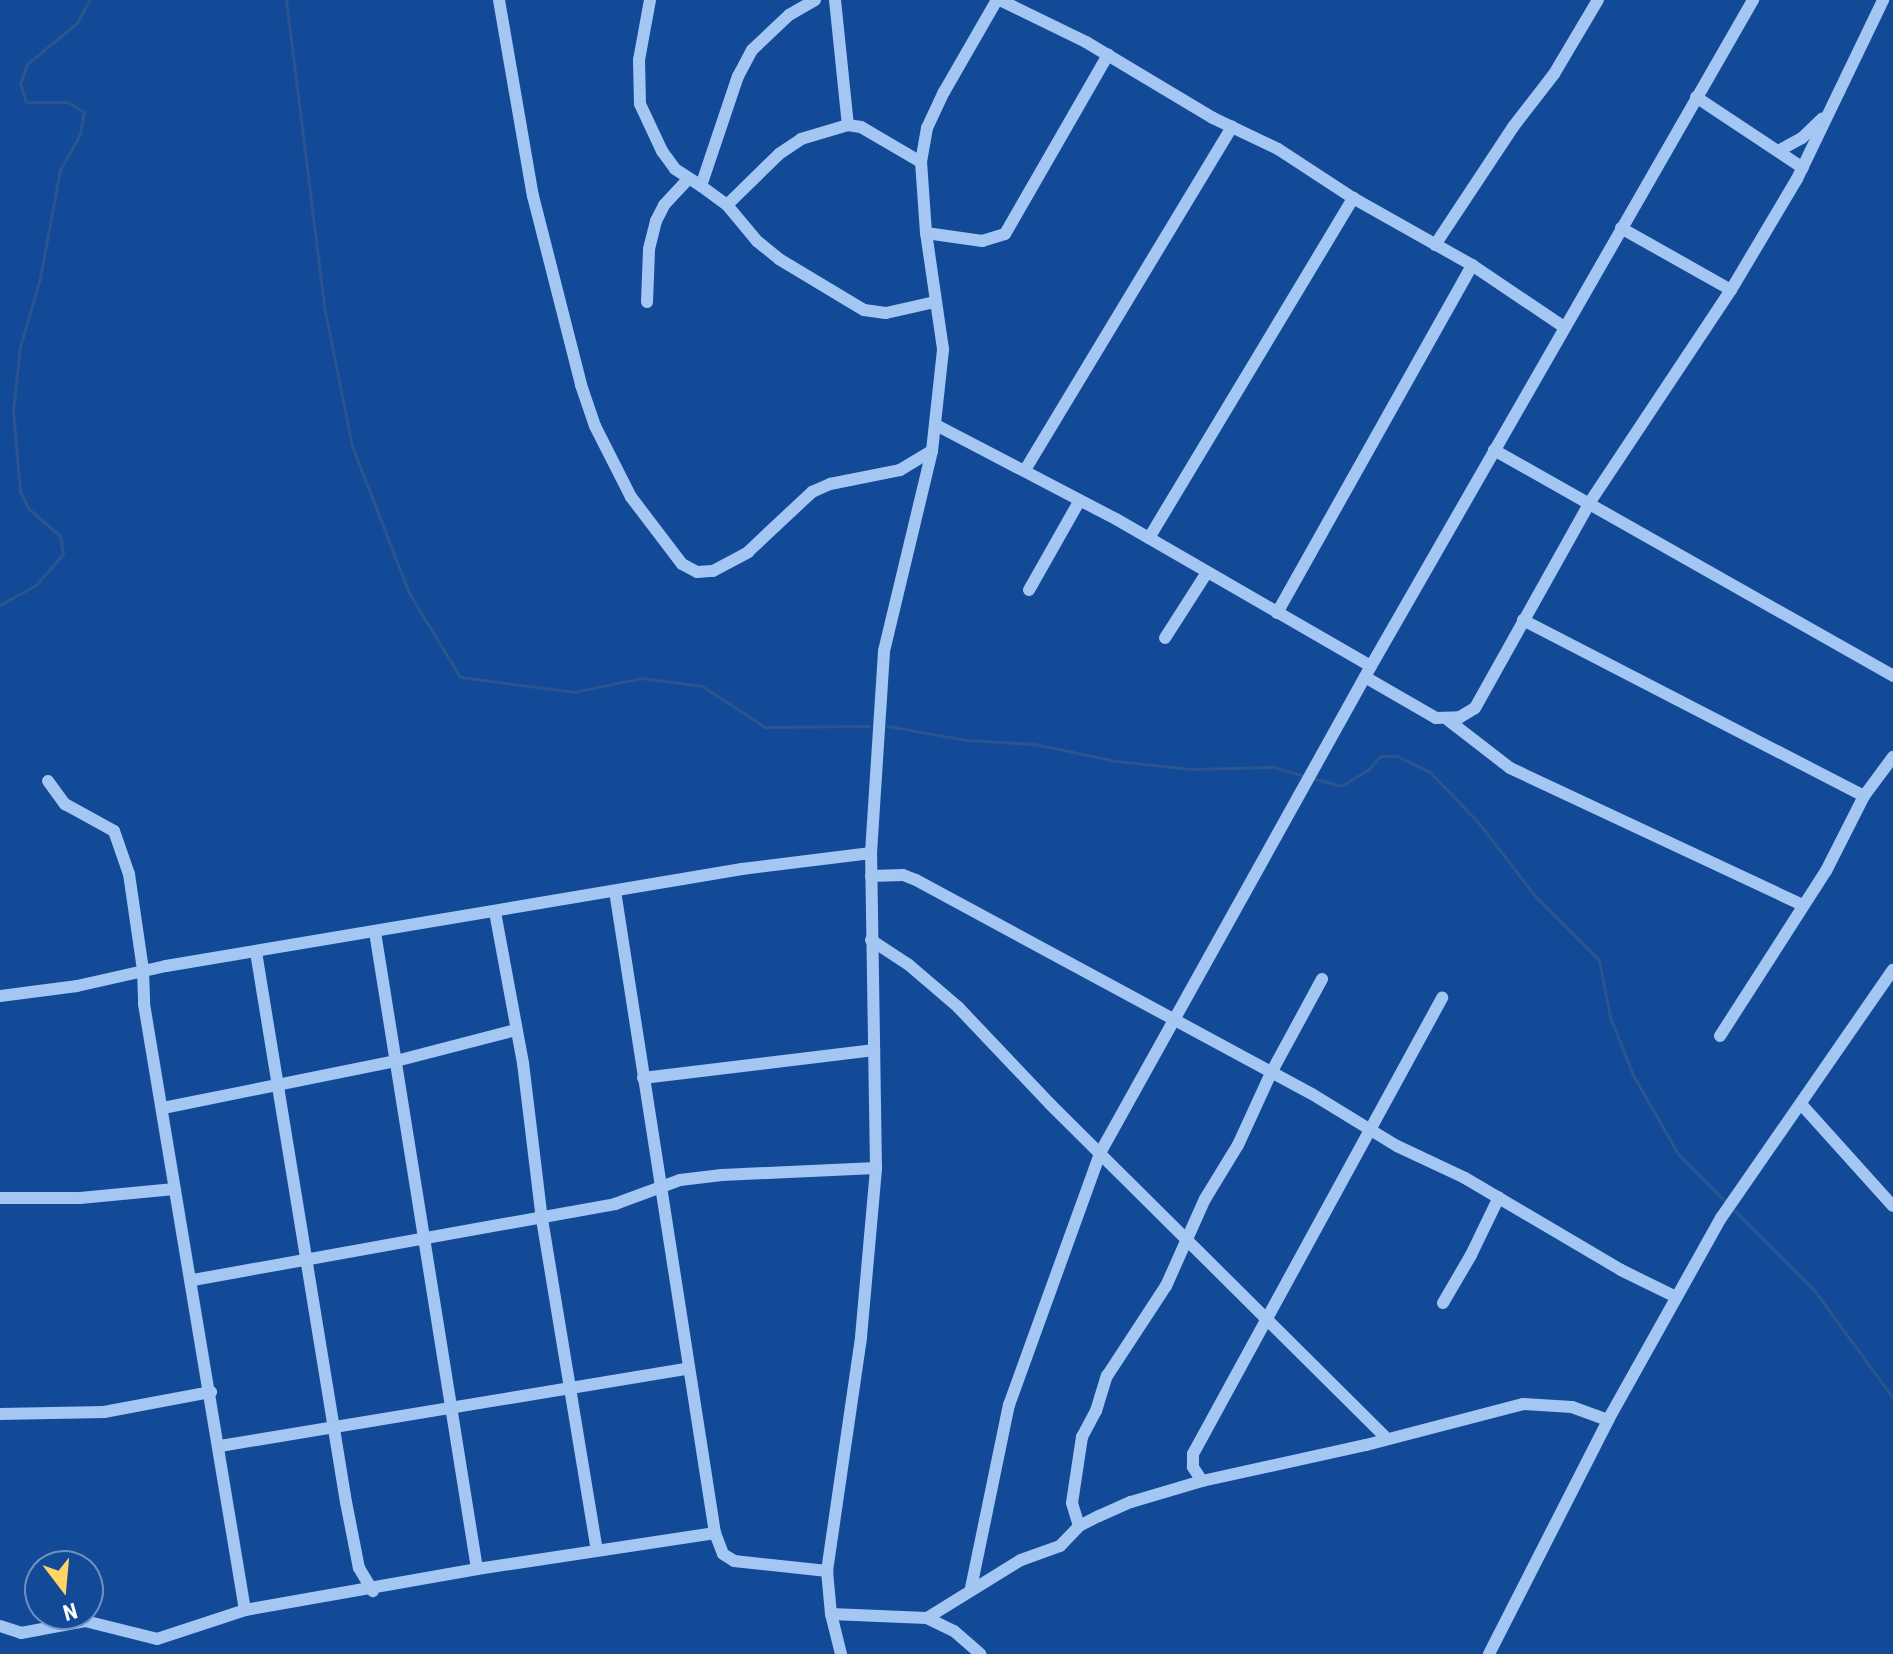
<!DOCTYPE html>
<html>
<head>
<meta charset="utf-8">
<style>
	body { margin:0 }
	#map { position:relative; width:1893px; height:1654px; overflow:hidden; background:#124a98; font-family:"Roboto Condensed",sans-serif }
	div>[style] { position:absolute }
	.stream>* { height:3px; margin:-1.5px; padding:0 1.5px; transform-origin:1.5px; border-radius:1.5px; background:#2c558f }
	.minor>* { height:12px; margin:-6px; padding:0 6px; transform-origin:6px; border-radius:6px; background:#a4c6f3 }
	span { translate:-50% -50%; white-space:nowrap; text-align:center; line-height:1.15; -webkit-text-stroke:6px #124a98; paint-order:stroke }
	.north { position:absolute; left:24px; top:1550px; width:80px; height:80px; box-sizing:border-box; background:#124a98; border:2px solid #7192c1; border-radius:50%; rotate:164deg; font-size:22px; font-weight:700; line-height:32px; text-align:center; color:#fff }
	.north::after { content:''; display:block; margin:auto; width:28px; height:36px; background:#ffd566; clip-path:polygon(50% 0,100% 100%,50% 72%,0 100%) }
</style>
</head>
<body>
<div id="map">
	<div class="stream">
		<div style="left:286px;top:0;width:313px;rotate:82.9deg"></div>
		<div style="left:325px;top:311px;width:138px;rotate:78.7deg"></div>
		<div style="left:352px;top:446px;width:158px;rotate:68.8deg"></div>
		<div style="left:409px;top:593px;width:98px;rotate:58.7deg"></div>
		<div style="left:460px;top:677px;width:115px;rotate:7.5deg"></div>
		<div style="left:574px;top:692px;width:68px;rotate:-11.8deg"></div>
		<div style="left:641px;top:678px;width:62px;rotate:7.5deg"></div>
		<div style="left:702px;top:686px;width:75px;rotate:33.1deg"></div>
		<div style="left:765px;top:727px;width:103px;rotate:-0.6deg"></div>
		<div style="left:0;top:605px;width:41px;rotate:-29.1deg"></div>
		<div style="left:36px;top:585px;width:41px;rotate:-48.9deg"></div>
		<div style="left:63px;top:554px;width:18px;rotate:-99deg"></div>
		<div style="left:60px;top:536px;width:41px;rotate:-138.9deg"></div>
		<div style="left:29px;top:509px;width:20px;rotate:-117deg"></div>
		<div style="left:20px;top:491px;width:80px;rotate:-95deg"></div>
		<div style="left:13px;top:411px;width:64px;rotate:-83.8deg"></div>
		<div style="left:20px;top:347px;width:72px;rotate:-73.8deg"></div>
		<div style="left:40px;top:278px;width:110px;rotate:-79.5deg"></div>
		<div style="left:60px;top:170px;width:41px;rotate:-60.9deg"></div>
		<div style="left:80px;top:134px;width:22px;rotate:-80deg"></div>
		<div style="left:84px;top:112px;width:19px;rotate:-148deg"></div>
		<div style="left:68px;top:102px;width:42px;rotate:180deg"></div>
		<div style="left:26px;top:102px;width:19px;rotate:-108deg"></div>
		<div style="left:20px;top:84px;width:21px;rotate:-71deg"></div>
		<div style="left:27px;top:64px;width:65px;rotate:-39.4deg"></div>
		<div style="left:77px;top:23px;width:26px;rotate:-62deg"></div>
		<div style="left:887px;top:726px;width:80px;rotate:10deg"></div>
		<div style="left:966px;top:740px;width:68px;rotate:3.4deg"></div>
		<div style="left:1034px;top:744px;width:84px;rotate:11.7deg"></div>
		<div style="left:1116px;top:761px;width:75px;rotate:6.1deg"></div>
		<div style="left:1191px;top:769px;width:82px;rotate:-1.4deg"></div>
		<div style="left:1273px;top:767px;width:33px;rotate:16deg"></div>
		<div style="left:1312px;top:778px;width:30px;rotate:15deg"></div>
		<div style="left:1341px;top:786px;width:31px;rotate:-31deg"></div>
		<div style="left:1368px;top:770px;width:18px;rotate:-49deg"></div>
		<div style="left:1380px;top:756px;width:17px"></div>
		<div style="left:1397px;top:756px;width:37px;rotate:26deg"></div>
		<div style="left:1430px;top:772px;width:69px;rotate:46.2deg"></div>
		<div style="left:1478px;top:822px;width:95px;rotate:52.3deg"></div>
		<div style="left:1536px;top:897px;width:89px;rotate:45deg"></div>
		<div style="left:1599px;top:960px;width:58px;rotate:79.1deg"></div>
		<div style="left:1610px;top:1017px;width:62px;rotate:68.4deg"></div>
		<div style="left:1633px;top:1075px;width:91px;rotate:60.3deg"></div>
		<div style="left:1678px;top:1154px;width:71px;rotate:45deg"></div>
		<div style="left:1733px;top:1209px;width:115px;rotate:45deg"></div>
		<div style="left:1814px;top:1290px;width:134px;rotate:53.8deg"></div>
	</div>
	<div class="minor">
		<div style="left:499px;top:0;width:199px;rotate:80.2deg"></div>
		<div style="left:533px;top:196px;width:195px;rotate:75.7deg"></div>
		<div style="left:581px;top:385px;width:43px;rotate:71.1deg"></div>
		<div style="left:595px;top:426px;width:80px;rotate:63.1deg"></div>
		<div style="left:631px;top:497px;width:84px;rotate:52.7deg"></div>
		<div style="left:682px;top:564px;width:17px;rotate:28deg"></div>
		<div style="left:697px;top:572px;width:16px;rotate:-4deg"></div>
		<div style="left:713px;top:571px;width:40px;rotate:-28deg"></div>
		<div style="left:748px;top:552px;width:88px;rotate:-43.2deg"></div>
		<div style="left:812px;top:492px;width:20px;rotate:-24deg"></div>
		<div style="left:830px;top:484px;width:71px;rotate:-11.3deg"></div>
		<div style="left:900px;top:470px;width:37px;rotate:-31deg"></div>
		<div style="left:650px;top:0;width:61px;rotate:100.4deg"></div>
		<div style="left:639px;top:60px;width:44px;rotate:88.7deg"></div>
		<div style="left:640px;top:104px;width:52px;rotate:64.9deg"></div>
		<div style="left:662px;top:151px;width:22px;rotate:54deg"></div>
		<div style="left:675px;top:169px;width:31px;rotate:33deg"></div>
		<div style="left:815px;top:0;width:30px;rotate:150deg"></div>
		<div style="left:789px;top:15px;width:51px;rotate:136.6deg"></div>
		<div style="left:752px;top:50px;width:30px;rotate:118deg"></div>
		<div style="left:738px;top:76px;width:116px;rotate:108.6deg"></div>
		<div style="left:701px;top:186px;width:32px;rotate:36deg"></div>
		<div style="left:727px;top:205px;width:47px;rotate:50.2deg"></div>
		<div style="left:757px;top:241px;width:28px;rotate:39deg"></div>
		<div style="left:779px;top:259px;width:99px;rotate:31deg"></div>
		<div style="left:864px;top:310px;width:22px;rotate:8deg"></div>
		<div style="left:886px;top:313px;width:50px;rotate:-12.7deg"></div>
		<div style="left:835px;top:0;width:126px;rotate:84.1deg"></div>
		<div style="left:1000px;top:0;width:96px;rotate:26deg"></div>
		<div style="left:1086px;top:42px;width:148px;rotate:30.9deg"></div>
		<div style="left:1213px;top:118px;width:72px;rotate:25.5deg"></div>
		<div style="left:1278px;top:149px;width:90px;rotate:33.2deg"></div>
		<div style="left:1353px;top:198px;width:137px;rotate:29.4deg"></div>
		<div style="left:1472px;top:265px;width:111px;rotate:34deg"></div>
		<div style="left:1696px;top:97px;width:128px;rotate:33.6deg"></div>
		<div style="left:1780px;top:150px;width:25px;rotate:-29deg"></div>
		<div style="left:1802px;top:138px;width:28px;rotate:-44deg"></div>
		<div style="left:727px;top:205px;width:73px;rotate:-44.4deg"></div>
		<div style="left:779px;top:154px;width:27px;rotate:-34deg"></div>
		<div style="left:801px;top:139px;width:49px;rotate:-16.6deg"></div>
		<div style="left:848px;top:125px;width:13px;rotate:9deg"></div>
		<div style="left:861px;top:127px;width:69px;rotate:30.3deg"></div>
		<div style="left:1621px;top:228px;width:126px;rotate:29.4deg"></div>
		<div style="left:926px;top:233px;width:57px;rotate:8.1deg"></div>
		<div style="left:982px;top:241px;width:24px;rotate:-17deg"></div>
		<div style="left:1005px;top:234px;width:207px;rotate:-60.1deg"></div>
		<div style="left:1435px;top:245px;width:141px;rotate:-56.5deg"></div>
		<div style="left:1513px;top:127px;width:67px;rotate:-52.3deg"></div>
		<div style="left:1554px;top:74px;width:86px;rotate:-59.3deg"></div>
		<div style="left:647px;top:302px;width:53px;rotate:-87.8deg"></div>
		<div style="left:649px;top:249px;width:29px;rotate:-76deg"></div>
		<div style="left:656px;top:221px;width:18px;rotate:-63deg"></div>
		<div style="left:664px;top:205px;width:35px;rotate:-47deg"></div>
		<div style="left:936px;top:425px;width:203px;rotate:27.6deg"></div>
		<div style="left:1116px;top:519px;width:294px;rotate:30deg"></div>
		<div style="left:1371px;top:666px;width:768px;rotate:-60.16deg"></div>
		<div style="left:1494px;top:450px;width:459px;rotate:29.5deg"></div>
		<div style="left:1025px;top:470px;width:401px;rotate:-58.9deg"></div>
		<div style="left:1149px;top:538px;width:397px;rotate:-59deg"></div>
		<div style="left:1029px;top:590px;width:103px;rotate:-60.5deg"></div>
		<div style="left:1277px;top:613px;width:399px;rotate:-60.7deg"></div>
		<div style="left:1523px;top:620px;width:384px;rotate:27.3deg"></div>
		<div style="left:1165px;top:638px;width:76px;rotate:-57.4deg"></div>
		<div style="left:1365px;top:677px;width:82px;rotate:30deg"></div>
		<div style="left:1436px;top:718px;width:24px;rotate:-2deg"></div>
		<div style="left:1460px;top:717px;width:17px;rotate:-31deg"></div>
		<div style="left:1475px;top:708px;width:236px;rotate:-60.8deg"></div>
		<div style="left:1590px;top:502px;width:255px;rotate:-56.4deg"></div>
		<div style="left:1731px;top:290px;width:129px;rotate:-59.3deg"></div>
		<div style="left:1797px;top:179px;width:199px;rotate:-64.3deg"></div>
		<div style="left:1448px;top:720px;width:78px;rotate:37.7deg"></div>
		<div style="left:1510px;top:768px;width:323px;rotate:25.1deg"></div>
		<div style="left:48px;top:781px;width:29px;rotate:54deg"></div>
		<div style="left:65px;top:804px;width:56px;rotate:28.9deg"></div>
		<div style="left:114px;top:831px;width:46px;rotate:70.8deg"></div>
		<div style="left:129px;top:874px;width:97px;rotate:81.7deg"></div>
		<div style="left:143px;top:970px;width:34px;rotate:88deg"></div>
		<div style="left:144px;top:1004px;width:614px;rotate:80.54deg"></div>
		<div style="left:245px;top:1610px;width:236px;rotate:-10deg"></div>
		<div style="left:477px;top:1569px;width:241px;rotate:-8.6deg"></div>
		<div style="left:715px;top:1533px;width:22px;rotate:69deg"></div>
		<div style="left:723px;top:1554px;width:13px;rotate:32deg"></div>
		<div style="left:734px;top:1561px;width:94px;rotate:6.1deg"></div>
		<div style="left:871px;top:876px;width:32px;rotate:-2deg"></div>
		<div style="left:903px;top:875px;width:14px;rotate:21deg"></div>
		<div style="left:916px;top:880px;width:450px;rotate:28.4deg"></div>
		<div style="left:1312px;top:1094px;width:100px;rotate:31.5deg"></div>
		<div style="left:1397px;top:1146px;width:75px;rotate:25.2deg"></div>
		<div style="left:1465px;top:1178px;width:181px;rotate:30.5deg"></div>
		<div style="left:1621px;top:1270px;width:61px;rotate:26.1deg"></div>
		<div style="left:615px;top:891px;width:650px;rotate:81.15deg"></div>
		<div style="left:495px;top:912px;width:154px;rotate:79.5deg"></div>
		<div style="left:523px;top:1063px;width:157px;rotate:83.1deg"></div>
		<div style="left:542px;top:1219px;width:336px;rotate:80.6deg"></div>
		<div style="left:375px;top:932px;width:645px;rotate:80.9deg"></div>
		<div style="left:871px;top:940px;width:45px;rotate:33.3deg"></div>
		<div style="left:909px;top:965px;width:65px;rotate:40.6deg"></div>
		<div style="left:958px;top:1007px;width:135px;rotate:46.5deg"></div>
		<div style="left:1051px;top:1105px;width:474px;rotate:44.8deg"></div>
		<div style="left:256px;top:952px;width:557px;rotate:80.71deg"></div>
		<div style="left:346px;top:1502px;width:67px;rotate:78.9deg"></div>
		<div style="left:359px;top:1568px;width:27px;rotate:59deg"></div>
		<div style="left:0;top:996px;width:78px;rotate:-7.4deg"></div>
		<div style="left:77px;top:986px;width:91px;rotate:-12.7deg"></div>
		<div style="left:166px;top:966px;width:584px;rotate:-9.56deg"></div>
		<div style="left:742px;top:869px;width:130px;rotate:-7.1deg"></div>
		<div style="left:1720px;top:1036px;width:196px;rotate:-57.3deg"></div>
		<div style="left:1826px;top:871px;width:84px;rotate:-63.1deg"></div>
		<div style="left:1864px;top:796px;width:49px;rotate:-53.4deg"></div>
		<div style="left:643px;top:1078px;width:233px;rotate:-6.9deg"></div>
		<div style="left:1801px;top:1104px;width:137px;rotate:48deg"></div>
		<div style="left:163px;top:1108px;width:238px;rotate:-11.4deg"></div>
		<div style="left:396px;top:1061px;width:124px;rotate:-14.5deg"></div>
		<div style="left:0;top:1198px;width:80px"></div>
		<div style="left:80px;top:1198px;width:95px;rotate:-5.4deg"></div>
		<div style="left:193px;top:1280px;width:429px;rotate:-10.2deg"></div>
		<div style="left:615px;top:1204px;width:69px;rotate:-20.3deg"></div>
		<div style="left:680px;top:1180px;width:42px;rotate:-6.8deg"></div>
		<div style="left:722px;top:1175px;width:154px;rotate:-2.6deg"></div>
		<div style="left:1443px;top:1303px;width:56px;rotate:-59.7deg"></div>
		<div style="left:1471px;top:1255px;width:64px;rotate:-64.2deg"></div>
		<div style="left:0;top:1414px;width:104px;rotate:-1.1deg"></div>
		<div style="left:104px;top:1412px;width:109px;rotate:-10.6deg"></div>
		<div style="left:220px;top:1446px;width:473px;rotate:-9.4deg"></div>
		<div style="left:1202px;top:1481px;width:17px;rotate:-123deg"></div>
		<div style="left:1193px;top:1467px;width:13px;rotate:-90deg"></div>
		<div style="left:1193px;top:1454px;width:520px;rotate:-61.36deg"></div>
		<div style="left:1079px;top:1526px;width:24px;rotate:-107deg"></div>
		<div style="left:1072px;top:1503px;width:67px;rotate:-81.4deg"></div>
		<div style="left:1082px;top:1437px;width:30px;rotate:-62deg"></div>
		<div style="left:1096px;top:1411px;width:37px;rotate:-73deg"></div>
		<div style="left:1107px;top:1376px;width:108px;rotate:-56.8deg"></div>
		<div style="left:1166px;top:1286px;width:95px;rotate:-65.9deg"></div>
		<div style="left:1205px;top:1199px;width:63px;rotate:-58.6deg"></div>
		<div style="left:1238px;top:1145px;width:79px;rotate:-65.4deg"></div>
		<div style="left:1271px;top:1073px;width:107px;rotate:-61.5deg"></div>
		<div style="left:971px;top:1588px;width:187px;rotate:-78.3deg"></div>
		<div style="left:1009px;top:1405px;width:268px;rotate:-70.1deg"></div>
		<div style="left:1100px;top:1153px;width:557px;rotate:-60.91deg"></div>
		<div style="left:831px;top:1614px;width:96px;rotate:2.4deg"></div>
		<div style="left:927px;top:1618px;width:110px;rotate:-31.7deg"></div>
		<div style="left:1021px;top:1560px;width:41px;rotate:-19.7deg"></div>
		<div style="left:1060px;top:1546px;width:28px;rotate:-46deg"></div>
		<div style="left:1079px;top:1526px;width:22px;rotate:-27deg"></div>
		<div style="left:1099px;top:1516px;width:35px;rotate:-24deg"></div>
		<div style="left:1131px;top:1502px;width:74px;rotate:-16.5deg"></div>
		<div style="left:1202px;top:1481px;width:168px;rotate:-12.4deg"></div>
		<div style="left:1366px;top:1445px;width:162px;rotate:-14.6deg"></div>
		<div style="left:1523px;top:1404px;width:49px;rotate:3.5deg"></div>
		<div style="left:1572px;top:1407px;width:38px;rotate:20deg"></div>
		<div style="left:927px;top:1618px;width:30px;rotate:26deg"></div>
		<div style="left:954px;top:1631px;width:35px;rotate:41deg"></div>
		<div style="left:0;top:1626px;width:22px;rotate:18deg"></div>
		<div style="left:21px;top:1633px;width:65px;rotate:-10.6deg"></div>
		<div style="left:85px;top:1621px;width:74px;rotate:14deg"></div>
		<div style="left:157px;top:1639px;width:93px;rotate:-18.2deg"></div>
		<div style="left:841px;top:1654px;width:41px;rotate:-104deg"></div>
		<div style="left:831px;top:1614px;width:43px;rotate:-95.3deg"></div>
		<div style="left:827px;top:1571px;width:236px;rotate:-81.7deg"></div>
		<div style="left:861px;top:1337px;width:170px;rotate:-84.9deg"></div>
		<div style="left:876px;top:1168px;width:315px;rotate:-90.9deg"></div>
		<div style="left:871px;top:853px;width:202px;rotate:-86.3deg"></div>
		<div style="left:884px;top:651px;width:206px;rotate:-76.5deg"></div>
		<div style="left:932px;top:451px;width:103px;rotate:-83.8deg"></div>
		<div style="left:943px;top:349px;width:117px;rotate:-98.3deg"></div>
		<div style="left:926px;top:233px;width:71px;rotate:-94deg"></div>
		<div style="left:921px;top:162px;width:35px;rotate:-80deg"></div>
		<div style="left:927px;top:128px;width:40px;rotate:-65deg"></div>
		<div style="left:944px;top:92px;width:106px;rotate:-60.1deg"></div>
		<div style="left:1489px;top:1654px;width:263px;rotate:-63deg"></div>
		<div style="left:1608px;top:1420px;width:231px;rotate:-60.8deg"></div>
		<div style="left:1721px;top:1218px;width:302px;rotate:-55.3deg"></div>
	</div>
	<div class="north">N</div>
</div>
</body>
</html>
